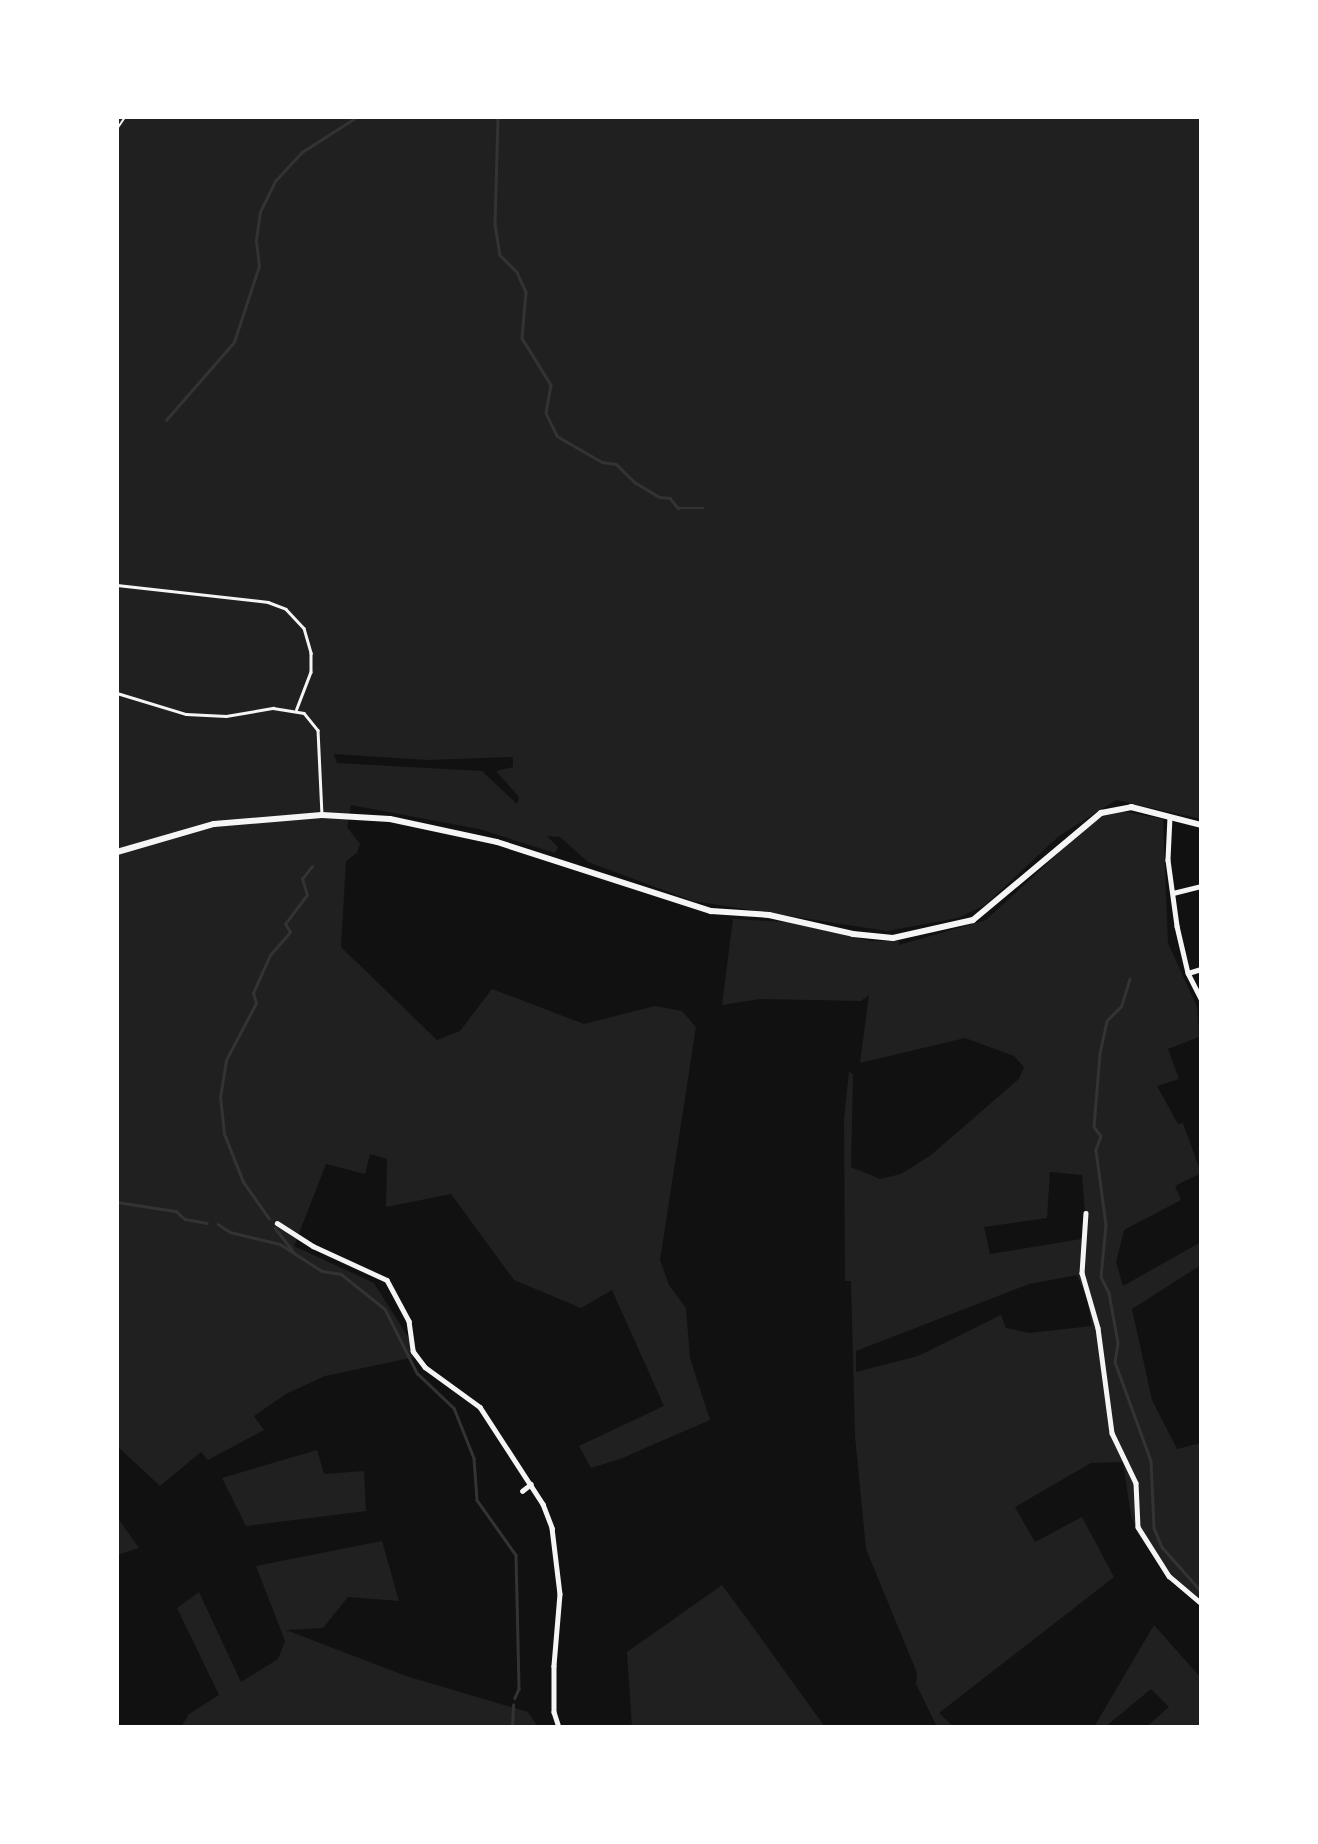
<!DOCTYPE html>
<html>
<head>
<meta charset="utf-8">
<style>
	body { margin:0 }
	#map { position:relative; width:1318px; height:1844px; overflow:hidden; background:#111; font-family:Arial,sans-serif }
	div>[style] { position:absolute }
	.green>* { inset:0; background:#202020 }
	.stream>* { height:2.5px; margin:-1.25px; padding:0 1.25px; transform-origin:1.25px; border-radius:1.25px; background:#333 }
	.path>* { height:2px; margin:-1px; padding:0 1px; transform-origin:1px; border-radius:1px; background:#f5f5f5 }
	.service>* { height:2.5px; margin:-1.25px; padding:0 1.25px; transform-origin:1.25px; border-radius:1.25px; background:#f5f5f5 }
	.minor>* { height:4.5px; margin:-2.25px; padding:0 2.25px; transform-origin:2.25px; border-radius:2.25px; background:#f5f5f5 }
	.tertiary>* { height:6px; margin:-3px; padding:0 3px; transform-origin:3px; border-radius:3px; background:#f5f5f5 }
	span { translate:-50% -50%; white-space:nowrap; text-align:center; line-height:1.15; -webkit-text-stroke:7px #fff; paint-order:stroke }
	.frame { position:absolute; inset:0; border:119px solid #fff; pointer-events:none }
</style>
</head>
<body>
<div id="map">
	<div class="green">
		<div style="clip-path:polygon(evenodd,117px 117px,1201px 117px,1201px 819px,1116px 800px,1059px 836px,985px 905px,958px 918px,887px 931px,693px 901px,588px 862px,560px 837px,547px 836px,558px 847px,555px 853px,479px 829px,351px 805px,347px 827px,360px 844px,357px 853px,346px 861px,341px 947px,437px 1040px,460px 1031px,492px 989px,584px 1024px,655px 1006px,682px 1011px,696px 1027px,660px 1260px,669px 1285px,686px 1308px,690px 1358px,710px 1420px,620px 1459px,591px 1468px,579px 1446px,664px 1406px,612px 1290px,581px 1308px,514px 1280px,451px 1194px,386px 1207px,387px 1159px,370px 1154px,365px 1174px,326px 1164px,294px 1246px,374px 1283px,420px 1356px,325px 1376px,286px 1394px,254px 1416px,264px 1430px,208px 1460px,201px 1452px,160px 1486px,117px 1446px,117px 117px,334px 754px,427px 760px,513px 757px,513px 767px,496px 771px,519px 797px,517px 804px,482px 771px,337px 763px,334px 754px)"></div>
		<div style="clip-path:polygon(evenodd,1121px 811px,1163px 819px,1168px 943px,1197px 1007px,1199px 1037px,1168px 1049px,1179px 1079px,1157px 1086px,1178px 1124px,1183px 1123px,1201px 1173px,1175px 1186px,1181px 1200px,1124px 1230px,1116px 1262px,1123px 1286px,1201px 1242px,1201px 1265px,1132px 1309px,1152px 1400px,1177px 1449px,1201px 1443px,1201px 1605px,1167px 1576px,1138px 1534px,1131px 1515px,1123px 1462px,1091px 1463px,1015px 1507px,1035px 1542px,1082px 1517px,1114px 1577px,939px 1713px,954px 1727px,937px 1727px,916px 1684px,917px 1673px,866px 1549px,855px 1436px,851px 1281px,845px 1281px,844px 1119px,849px 1072px,853px 1074px,851px 1167px,880px 1179px,901px 1174px,931px 1155px,1019px 1079px,1024px 1067px,1014px 1056px,965px 1038px,860px 1063px,869px 995px,861px 1001px,760px 999px,722px 1005px,733px 919px,789px 922px,870px 941px,899px 941px,899px 945px,986px 920px,1079px 834px,1103px 816px,1121px 811px,1050px 1172px,1082px 1175px,1087px 1238px,990px 1254px,984px 1227px,1047px 1218px,1050px 1172px,1121px 811px,1077px 1275px,1087px 1298px,1092px 1326px,1029px 1333px,1006px 1328px,1001px 1315px,918px 1356px,856px 1372px,856px 1351px,1029px 1284px,1077px 1275px)"></div>
		<div style="clip-path:polygon(317px 1450px,324px 1474px,364px 1471px,366px 1511px,246px 1526px,222px 1478px)"></div>
		<div style="clip-path:polygon(117px 1517px,139px 1548px,117px 1555px)"></div>
		<div style="clip-path:polygon(382px 1541px,399px 1601px,348px 1597px,323px 1628px,286px 1630px,406px 1676px,528px 1712px,538px 1727px,181px 1727px,189px 1714px,219px 1695px,177px 1608px,199px 1592px,241px 1682px,278px 1659px,285px 1641px,256px 1566px)"></div>
		<div style="clip-path:polygon(722px 1585px,753px 1627px,825px 1727px,632px 1727px,627px 1652px)"></div>
		<div style="clip-path:polygon(1154px 1625px,1201px 1678px,1201px 1727px,1146px 1727px,1169px 1707px,1151px 1689px,1105px 1727px,1094px 1727px)"></div>
	</div>
	<div class="stream">
		<div style="left:498px;top:117px;width:107px;rotate:91.6deg"></div>
		<div style="left:495px;top:224px;width:31px;rotate:81deg"></div>
		<div style="left:500px;top:255px;width:24px;rotate:45deg"></div>
		<div style="left:517px;top:272px;width:22px;rotate:66deg"></div>
		<div style="left:526px;top:292px;width:46px;rotate:95deg"></div>
		<div style="left:522px;top:338px;width:55px;rotate:58.3deg"></div>
		<div style="left:551px;top:385px;width:28px;rotate:100deg"></div>
		<div style="left:546px;top:413px;width:25px;rotate:64deg"></div>
		<div style="left:557px;top:436px;width:52px;rotate:30deg"></div>
		<div style="left:602px;top:462px;width:14px;rotate:8deg"></div>
		<div style="left:616px;top:464px;width:28px;rotate:44deg"></div>
		<div style="left:636px;top:483px;width:27px;rotate:31deg"></div>
		<div style="left:659px;top:497px;width:11px;rotate:5deg"></div>
		<div style="left:670px;top:498px;width:13px;rotate:51deg"></div>
		<div style="left:678px;top:508px;width:25px"></div>
		<div style="left:166px;top:420px;width:103px;rotate:-48.9deg"></div>
		<div style="left:234px;top:342px;width:80px;rotate:-71.8deg"></div>
		<div style="left:259px;top:266px;width:26px;rotate:-97deg"></div>
		<div style="left:256px;top:240px;width:28px;rotate:-82deg"></div>
		<div style="left:260px;top:212px;width:34px;rotate:-64deg"></div>
		<div style="left:275px;top:181px;width:40px;rotate:-47deg"></div>
		<div style="left:302px;top:152px;width:63px;rotate:-32.7deg"></div>
		<div style="left:1130px;top:979px;width:28px;rotate:107deg"></div>
		<div style="left:1122px;top:1006px;width:21px;rotate:135deg"></div>
		<div style="left:1107px;top:1021px;width:34px;rotate:102deg"></div>
		<div style="left:1100px;top:1054px;width:73px;rotate:94.7deg"></div>
		<div style="left:1094px;top:1127px;width:11px;rotate:52deg"></div>
		<div style="left:1101px;top:1136px;width:15px;rotate:110deg"></div>
		<div style="left:1096px;top:1150px;width:76px;rotate:82.4deg"></div>
		<div style="left:1106px;top:1225px;width:52px;rotate:95.5deg"></div>
		<div style="left:1101px;top:1277px;width:18px;rotate:63deg"></div>
		<div style="left:1109px;top:1293px;width:51px;rotate:79.8deg"></div>
		<div style="left:1118px;top:1343px;width:19px;rotate:99deg"></div>
		<div style="left:1115px;top:1362px;width:105px;rotate:70deg"></div>
		<div style="left:1151px;top:1461px;width:67px;rotate:87.4deg"></div>
		<div style="left:1154px;top:1528px;width:21px;rotate:67deg"></div>
		<div style="left:1162px;top:1547px;width:59px;rotate:48.4deg"></div>
		<div style="left:117px;top:1202px;width:60px;rotate:8.7deg"></div>
		<div style="left:176px;top:1211px;width:12px;rotate:42deg"></div>
		<div style="left:185px;top:1219px;width:22px;rotate:10deg"></div>
		<div style="left:269px;top:1219px;width:45px;rotate:-125.1deg"></div>
		<div style="left:243px;top:1182px;width:52px;rotate:-111.6deg"></div>
		<div style="left:224px;top:1134px;width:36px;rotate:-96deg"></div>
		<div style="left:220px;top:1098px;width:38px;rotate:-81deg"></div>
		<div style="left:226px;top:1060px;width:64px;rotate:-62.2deg"></div>
		<div style="left:256px;top:1003px;width:10px;rotate:-107deg"></div>
		<div style="left:253px;top:993px;width:42px;rotate:-65.9deg"></div>
		<div style="left:270px;top:955px;width:30px;rotate:-49deg"></div>
		<div style="left:290px;top:932px;width:9px;rotate:-122deg"></div>
		<div style="left:285px;top:924px;width:36px;rotate:-53deg"></div>
		<div style="left:307px;top:895px;width:17px;rotate:-107deg"></div>
		<div style="left:302px;top:879px;width:16px;rotate:-52deg"></div>
		<div style="left:218px;top:1224px;width:14px;rotate:34deg"></div>
		<div style="left:230px;top:1232px;width:51px;rotate:13.5deg"></div>
		<div style="left:280px;top:1244px;width:50px;rotate:32.7deg"></div>
		<div style="left:322px;top:1271px;width:19px;rotate:9deg"></div>
		<div style="left:341px;top:1274px;width:56px;rotate:38.5deg"></div>
		<div style="left:385px;top:1309px;width:72px;rotate:63.4deg"></div>
		<div style="left:417px;top:1373px;width:51px;rotate:43.4deg"></div>
		<div style="left:454px;top:1408px;width:54px;rotate:68.2deg"></div>
		<div style="left:474px;top:1458px;width:42px;rotate:85.9deg"></div>
		<div style="left:477px;top:1500px;width:67px;rotate:54.7deg"></div>
		<div style="left:516px;top:1555px;width:134px;rotate:88.7deg"></div>
		<div style="left:519px;top:1689px;width:10px;rotate:114deg"></div>
		<div style="left:275px;top:1228px;width:31px;rotate:52deg"></div>
		<div style="left:512px;top:1727px;width:22px;rotate:-87deg"></div>
	</div>
	<div class="path">
		<div style="left:117px;top:129px;width:14px;rotate:-56deg"></div>
	</div>
	<div class="service">
		<div style="left:117px;top:585px;width:152px;rotate:6.4deg"></div>
		<div style="left:268px;top:602px;width:19px;rotate:21deg"></div>
		<div style="left:286px;top:609px;width:26px;rotate:47deg"></div>
		<div style="left:304px;top:628px;width:26px;rotate:74deg"></div>
		<div style="left:311px;top:653px;width:19px;rotate:90deg"></div>
		<div style="left:311px;top:672px;width:40px;rotate:111deg"></div>
		<div style="left:117px;top:693px;width:72px;rotate:16.9deg"></div>
		<div style="left:186px;top:714px;width:40px;rotate:2.9deg"></div>
		<div style="left:226px;top:716px;width:48px;rotate:-9.7deg"></div>
		<div style="left:273px;top:708px;width:31px;rotate:9deg"></div>
		<div style="left:304px;top:713px;width:22px;rotate:51deg"></div>
		<div style="left:318px;top:730px;width:85px;rotate:87.3deg"></div>
	</div>
	<div class="minor">
		<div style="left:1170px;top:817px;width:43px;rotate:92.7deg"></div>
		<div style="left:1168px;top:860px;width:67px;rotate:82.2deg"></div>
		<div style="left:1177px;top:926px;width:48px;rotate:76.8deg"></div>
		<div style="left:1188px;top:973px;width:28px;rotate:63deg"></div>
		<div style="left:1173px;top:893px;width:29px;rotate:-14deg"></div>
		<div style="left:1188px;top:973px;width:14px;rotate:-17deg"></div>
		<div style="left:1086px;top:1213px;width:60px;rotate:93.8deg"></div>
		<div style="left:1082px;top:1273px;width:57px;rotate:73.8deg"></div>
		<div style="left:1098px;top:1328px;width:106px;rotate:82.4deg"></div>
		<div style="left:1112px;top:1433px;width:55px;rotate:64.4deg"></div>
		<div style="left:1136px;top:1483px;width:44px;rotate:87.4deg"></div>
		<div style="left:1138px;top:1527px;width:58px;rotate:57.7deg"></div>
		<div style="left:1169px;top:1576px;width:42px;rotate:40.2deg"></div>
		<div style="left:277px;top:1223px;width:43px;rotate:32.6deg"></div>
		<div style="left:313px;top:1246px;width:81px;rotate:24.7deg"></div>
		<div style="left:387px;top:1280px;width:47px;rotate:61.8deg"></div>
		<div style="left:409px;top:1321px;width:30px;rotate:82deg"></div>
		<div style="left:413px;top:1351px;width:20px;rotate:53deg"></div>
		<div style="left:425px;top:1367px;width:68px;rotate:36deg"></div>
		<div style="left:480px;top:1407px;width:116px;rotate:57deg"></div>
		<div style="left:543px;top:1504px;width:26px;rotate:69deg"></div>
		<div style="left:552px;top:1528px;width:66px;rotate:83.1deg"></div>
		<div style="left:560px;top:1594px;width:72px;rotate:94.8deg"></div>
		<div style="left:554px;top:1666px;width:46px;rotate:90deg"></div>
		<div style="left:554px;top:1712px;width:16px;rotate:72deg"></div>
		<div style="left:522px;top:1491px;width:11px;rotate:-38deg"></div>
	</div>
	<div class="tertiary">
		<div style="left:117px;top:852px;width:101px;rotate:-16.1deg"></div>
		<div style="left:214px;top:824px;width:108px;rotate:-4.8deg"></div>
		<div style="left:322px;top:815px;width:68px;rotate:3.4deg"></div>
		<div style="left:390px;top:819px;width:109px;rotate:12.1deg"></div>
		<div style="left:497px;top:842px;width:225px;rotate:17.9deg"></div>
		<div style="left:711px;top:911px;width:58px;rotate:3.9deg"></div>
		<div style="left:769px;top:915px;width:86px;rotate:12.7deg"></div>
		<div style="left:853px;top:934px;width:40px;rotate:5.7deg"></div>
		<div style="left:893px;top:938px;width:82px;rotate:-12.7deg"></div>
		<div style="left:973px;top:920px;width:167px;rotate:-39.9deg"></div>
		<div style="left:1101px;top:813px;width:31px;rotate:-11deg"></div>
		<div style="left:1131px;top:807px;width:72px;rotate:14.4deg"></div>
	</div>
	<div class="frame"></div>
</div>
</body>
</html>
